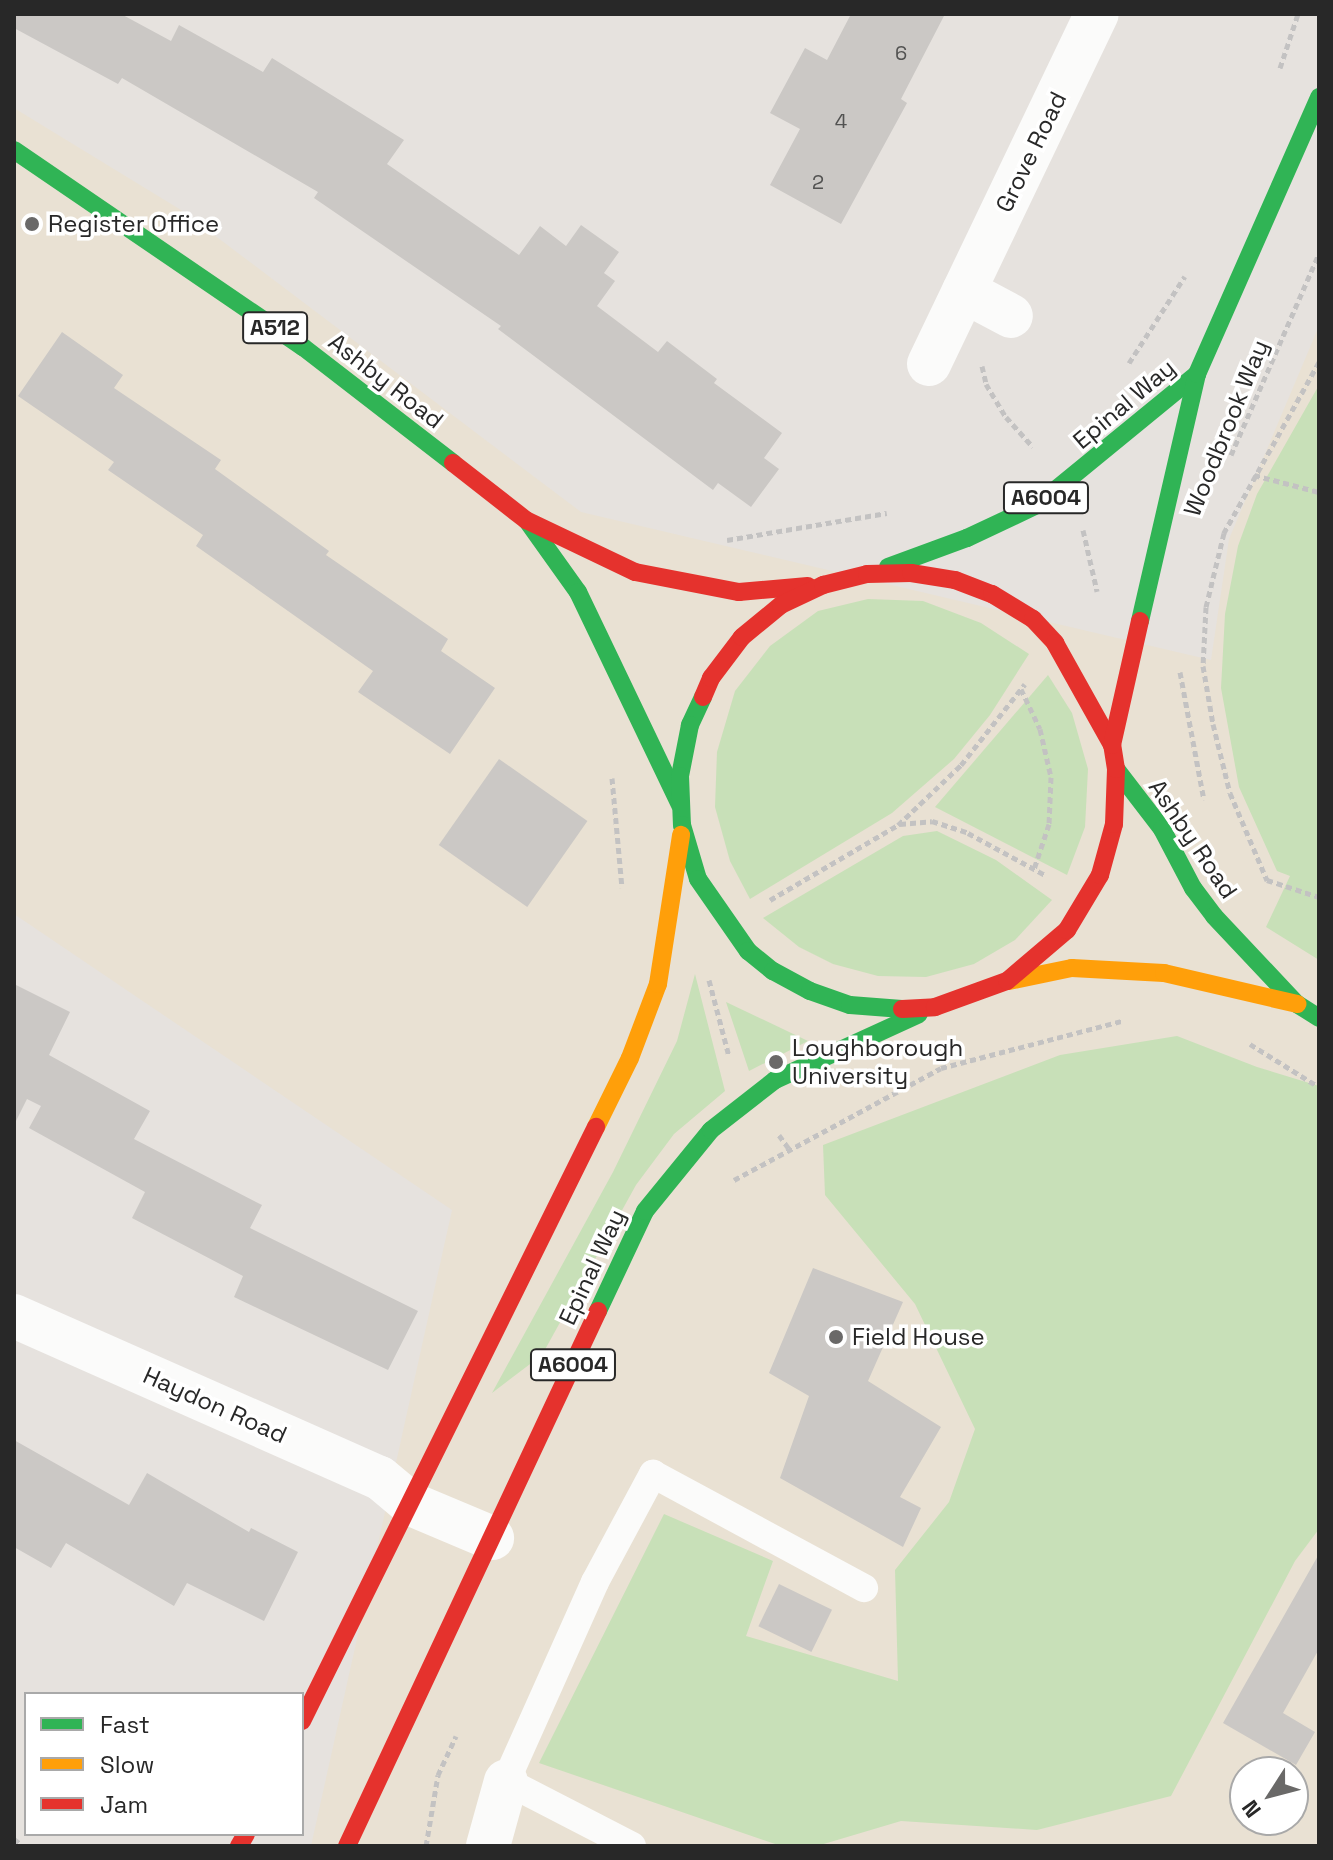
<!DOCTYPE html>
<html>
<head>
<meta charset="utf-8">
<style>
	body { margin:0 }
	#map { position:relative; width:1333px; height:1860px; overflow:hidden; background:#e6e2de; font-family:"Space Grotesk",sans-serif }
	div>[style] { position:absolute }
	.education>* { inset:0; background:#e9e1d3 }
	.green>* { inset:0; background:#c8e0b8 }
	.building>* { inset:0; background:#cbc8c5; transform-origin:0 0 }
	.path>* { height:5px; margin-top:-2.5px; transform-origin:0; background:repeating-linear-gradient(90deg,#c3c2c2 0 6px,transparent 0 10px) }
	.lane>* { height:28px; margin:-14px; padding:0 14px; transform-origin:14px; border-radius:14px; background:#fbfbfa }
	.street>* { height:44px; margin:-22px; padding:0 22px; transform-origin:22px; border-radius:22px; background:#fbfbfa }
	.fast>* { height:18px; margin:-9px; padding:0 9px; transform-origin:9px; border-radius:9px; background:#30b455 }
	.slow>* { height:18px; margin:-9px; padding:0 9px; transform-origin:9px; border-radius:9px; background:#ff9f0a }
	.jam>* { height:18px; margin:-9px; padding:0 9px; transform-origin:9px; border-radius:9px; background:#e5322d }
	.dots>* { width:22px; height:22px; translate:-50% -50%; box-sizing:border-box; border:4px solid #fff; border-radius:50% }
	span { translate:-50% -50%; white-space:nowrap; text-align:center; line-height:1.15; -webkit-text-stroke:7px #fff; paint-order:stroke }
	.number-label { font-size:20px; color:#525251 }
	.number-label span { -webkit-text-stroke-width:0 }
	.shield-label span { padding:2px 6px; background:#fff; border:2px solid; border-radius:6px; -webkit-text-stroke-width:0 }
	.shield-label { font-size:22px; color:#282828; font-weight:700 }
	.street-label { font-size:24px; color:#282828 }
	.poi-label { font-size:24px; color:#282828 }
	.left { translate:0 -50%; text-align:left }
	.frame { position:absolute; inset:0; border:16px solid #282828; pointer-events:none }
	.legend { position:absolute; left:24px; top:1692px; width:280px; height:144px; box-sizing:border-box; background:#fff; border:2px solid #a9a9a9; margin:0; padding:10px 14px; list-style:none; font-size:24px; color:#282828 }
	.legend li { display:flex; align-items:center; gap:16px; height:40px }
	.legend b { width:40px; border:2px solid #a9a9a9 }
	.north { position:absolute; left:1229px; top:1756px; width:80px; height:80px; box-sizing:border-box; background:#fff; border:2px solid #a9a9a9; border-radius:50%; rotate:234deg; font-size:22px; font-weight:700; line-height:32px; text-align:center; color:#282828 }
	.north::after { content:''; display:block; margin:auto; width:28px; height:36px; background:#6a6968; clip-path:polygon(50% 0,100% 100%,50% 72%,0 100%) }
</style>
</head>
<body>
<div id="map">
	<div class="education">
		<div style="clip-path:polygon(evenodd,14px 108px,181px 210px,581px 512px,1211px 660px,1229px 539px,1319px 326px,1319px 1846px,311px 1846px,452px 1210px,14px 914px,14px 108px,1245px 1772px,1293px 1772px,1293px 1820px,1245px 1820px,1245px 1772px)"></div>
	</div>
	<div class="green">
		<div style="clip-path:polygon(1319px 385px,1318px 607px,1319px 960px,1266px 927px,1290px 876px,1277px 871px,1239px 787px,1221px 688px,1225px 614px,1238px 546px,1257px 494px)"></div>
		<div style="clip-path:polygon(868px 599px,923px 601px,981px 623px,1029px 654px,990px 715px,954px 759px,892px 813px,750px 899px,730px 861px,715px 807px,717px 752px,735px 691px,770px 646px,818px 611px)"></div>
		<div style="clip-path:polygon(1048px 675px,1072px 713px,1088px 769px,1085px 827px,1067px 875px,935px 807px)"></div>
		<div style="clip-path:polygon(937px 831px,996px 860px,1052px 900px,1015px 940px,974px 964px,926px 977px,878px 976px,833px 964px,799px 947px,763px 918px,903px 836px)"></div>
		<div style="clip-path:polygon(695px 974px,725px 1091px,674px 1134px,636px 1185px,542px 1355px,492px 1393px,613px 1172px,677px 1041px)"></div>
		<div style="clip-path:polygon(726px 1002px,808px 1041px,749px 1071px)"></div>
		<div style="clip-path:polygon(1177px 1036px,1257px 1067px,1319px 1086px,1319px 1529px,1295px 1561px,1171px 1796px,1037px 1830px,901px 1821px,817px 1846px,781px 1846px,539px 1763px,664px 1514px,773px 1561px,746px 1636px,898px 1681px,895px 1570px,949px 1502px,975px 1429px,915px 1304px,825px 1195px,823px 1145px,1060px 1055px)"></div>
	</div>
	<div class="building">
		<div style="clip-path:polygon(14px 14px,121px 14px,171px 41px,179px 25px,263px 72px,272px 58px,404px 140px,387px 164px,519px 255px,540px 226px,566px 246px,581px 225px,619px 252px,604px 273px,615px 281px,597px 306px,658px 352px,667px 341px,717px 379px,714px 383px,782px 433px,764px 458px,779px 469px,751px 507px,718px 483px,713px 490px,498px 329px,501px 326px,314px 198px,318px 192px,122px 78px,118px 84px,14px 28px)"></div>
		<div style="clip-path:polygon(851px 14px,945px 14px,901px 99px,907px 103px,841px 224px,770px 185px,800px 129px,770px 113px,805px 48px,827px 60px)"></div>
		<div style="clip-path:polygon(62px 332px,123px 375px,114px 388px,221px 460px,215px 469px,329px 551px,326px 555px,448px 639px,441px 651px,495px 688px,450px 754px,358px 692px,373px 671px,196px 546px,203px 535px,108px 470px,114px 462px,18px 396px)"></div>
		<div style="left:499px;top:759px;width:108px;height:105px;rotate:35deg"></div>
		<div style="clip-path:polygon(14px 984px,70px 1012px,49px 1055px,150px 1111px,134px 1139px,262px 1205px,250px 1228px,418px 1311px,388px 1370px,234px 1297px,243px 1276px,132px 1218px,145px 1192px,29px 1128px,41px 1106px,27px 1099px,14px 1125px)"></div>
		<div style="clip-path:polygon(813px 1268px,903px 1302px,868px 1381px,941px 1427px,900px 1497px,921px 1508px,903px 1547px,780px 1478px,809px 1396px,769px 1373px)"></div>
		<div style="clip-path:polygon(14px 1440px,129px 1505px,147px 1473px,249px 1532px,251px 1528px,298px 1552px,264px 1621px,187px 1583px,174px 1606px,66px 1543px,51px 1568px,14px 1547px)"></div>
		<div style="clip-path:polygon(1319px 1554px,1319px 1649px,1283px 1713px,1315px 1732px,1296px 1765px,1223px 1723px)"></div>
		<div style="left:779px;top:1584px;width:59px;height:47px;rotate:26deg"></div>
	</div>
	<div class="path">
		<div style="left:1280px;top:68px;width:57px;rotate:-71.6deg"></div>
		<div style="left:1319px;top:362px;width:196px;rotate:119.1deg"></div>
		<div style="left:1224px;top:533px;width:76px;rotate:103.7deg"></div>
		<div style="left:1206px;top:607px;width:59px;rotate:92.9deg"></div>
		<div style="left:1203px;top:666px;width:59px;rotate:80.2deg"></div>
		<div style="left:1213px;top:724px;width:71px;rotate:76.2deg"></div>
		<div style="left:1230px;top:793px;width:95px;rotate:67deg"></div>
		<div style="left:1267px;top:880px;width:55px;rotate:18.1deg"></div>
		<div style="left:1129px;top:363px;width:103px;rotate:-57.2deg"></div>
		<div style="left:982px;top:366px;width:18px;rotate:77deg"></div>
		<div style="left:986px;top:384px;width:39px;rotate:59deg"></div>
		<div style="left:1006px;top:417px;width:40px;rotate:48deg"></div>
		<div style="left:1231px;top:455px;width:219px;rotate:-66.4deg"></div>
		<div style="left:1254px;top:475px;width:67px;rotate:14.7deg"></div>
		<div style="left:1083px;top:530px;width:63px;rotate:77.1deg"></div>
		<div style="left:727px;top:540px;width:162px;rotate:-9.6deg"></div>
		<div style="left:1180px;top:672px;width:130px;rotate:79.4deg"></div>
		<div style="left:1021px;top:689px;width:44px;rotate:64.6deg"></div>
		<div style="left:1040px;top:729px;width:49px;rotate:77.1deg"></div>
		<div style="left:1051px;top:777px;width:47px;rotate:92.4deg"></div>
		<div style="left:1049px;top:824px;width:47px;rotate:108.4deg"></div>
		<div style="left:612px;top:778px;width:110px;rotate:84.8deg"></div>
		<div style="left:900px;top:824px;width:32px;rotate:-5deg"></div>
		<div style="left:932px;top:821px;width:38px;rotate:18deg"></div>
		<div style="left:968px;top:833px;width:88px;rotate:28.6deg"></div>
		<div style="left:770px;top:900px;width:148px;rotate:-30.4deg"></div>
		<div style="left:898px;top:825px;width:87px;rotate:-43.6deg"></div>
		<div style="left:961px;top:765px;width:103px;rotate:-51.7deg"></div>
		<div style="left:709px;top:980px;width:79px;rotate:75.3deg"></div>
		<div style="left:1250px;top:1044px;width:81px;rotate:31.9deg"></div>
		<div style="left:779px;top:1135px;width:19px;rotate:54deg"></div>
		<div style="left:734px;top:1180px;width:235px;rotate:-28.4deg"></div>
		<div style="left:941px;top:1068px;width:187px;rotate:-14.6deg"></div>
		<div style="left:14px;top:1839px;width:11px;rotate:38deg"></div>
		<div style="left:426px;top:1846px;width:72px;rotate:-80.4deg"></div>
		<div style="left:438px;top:1775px;width:43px;rotate:-65.2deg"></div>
	</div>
	<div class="lane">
		<div style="left:632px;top:1846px;width:142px;rotate:-152.7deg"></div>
		<div style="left:506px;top:1781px;width:218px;rotate:-65.9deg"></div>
		<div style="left:595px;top:1582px;width:123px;rotate:-61.8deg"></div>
		<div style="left:653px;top:1474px;width:240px;rotate:28.4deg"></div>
	</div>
	<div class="street">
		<div style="left:964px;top:291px;width:53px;rotate:28deg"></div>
		<div style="left:929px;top:364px;width:388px;rotate:-64.4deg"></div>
		<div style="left:14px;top:1316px;width:400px;rotate:23.9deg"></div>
		<div style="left:380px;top:1478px;width:40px;rotate:40deg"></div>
		<div style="left:411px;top:1504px;width:88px;rotate:22.8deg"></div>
		<div style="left:488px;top:1846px;width:67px;rotate:-74.5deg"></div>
	</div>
	<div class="fast">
		<div style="left:14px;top:150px;width:350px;rotate:34.3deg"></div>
		<div style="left:303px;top:347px;width:190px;rotate:37.7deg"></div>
		<div style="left:528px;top:522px;width:86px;rotate:54.5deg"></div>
		<div style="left:578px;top:592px;width:236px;rotate:64.4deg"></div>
		<div style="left:888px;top:567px;width:84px;rotate:-20.2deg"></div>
		<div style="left:967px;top:538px;width:77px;rotate:-25.2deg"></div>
		<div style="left:1037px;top:505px;width:207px;rotate:-39.3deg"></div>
		<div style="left:1140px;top:621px;width:253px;rotate:-77deg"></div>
		<div style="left:1197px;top:374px;width:303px;rotate:-66.2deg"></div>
		<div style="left:703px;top:697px;width:31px;rotate:115deg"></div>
		<div style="left:690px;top:725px;width:52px;rotate:101.1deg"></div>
		<div style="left:680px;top:776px;width:49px;rotate:87.7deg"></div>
		<div style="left:682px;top:825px;width:56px;rotate:73.5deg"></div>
		<div style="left:698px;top:879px;width:88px;rotate:55.2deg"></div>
		<div style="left:748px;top:951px;width:32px;rotate:39deg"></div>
		<div style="left:773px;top:971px;width:42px;rotate:28.4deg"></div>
		<div style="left:810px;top:991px;width:42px;rotate:19.3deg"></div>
		<div style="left:850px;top:1005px;width:52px;rotate:4.4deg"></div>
		<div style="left:1116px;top:769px;width:76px;rotate:52.5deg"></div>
		<div style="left:1162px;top:829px;width:67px;rotate:62.3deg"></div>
		<div style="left:1193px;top:888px;width:35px;rotate:53deg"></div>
		<div style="left:1214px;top:916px;width:121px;rotate:46.7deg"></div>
		<div style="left:1297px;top:1004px;width:26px;rotate:32deg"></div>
		<div style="left:598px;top:1311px;width:110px;rotate:-64.8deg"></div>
		<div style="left:645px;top:1211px;width:104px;rotate:-50.8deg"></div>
		<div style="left:711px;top:1130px;width:81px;rotate:-38deg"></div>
		<div style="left:775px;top:1080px;width:158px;rotate:-24.6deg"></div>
	</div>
	<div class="slow">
		<div style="left:1009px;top:981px;width:64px;rotate:-11.7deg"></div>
		<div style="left:1072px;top:968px;width:92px;rotate:3.1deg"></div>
		<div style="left:1164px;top:973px;width:137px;rotate:13.1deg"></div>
		<div style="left:596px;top:1127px;width:77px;rotate:-63.8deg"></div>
		<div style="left:630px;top:1058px;width:79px;rotate:-69.3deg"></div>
		<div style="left:658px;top:984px;width:151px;rotate:-81.2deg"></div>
	</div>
	<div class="jam">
		<div style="left:453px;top:463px;width:93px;rotate:38deg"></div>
		<div style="left:526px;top:520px;width:121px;rotate:25.5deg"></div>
		<div style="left:635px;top:572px;width:106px;rotate:10.9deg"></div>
		<div style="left:739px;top:592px;width:69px;rotate:-5deg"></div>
		<div style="left:703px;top:697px;width:21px;rotate:-67deg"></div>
		<div style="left:711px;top:678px;width:51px;rotate:-52.9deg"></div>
		<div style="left:742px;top:637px;width:50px;rotate:-39.4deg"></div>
		<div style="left:781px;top:605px;width:47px;rotate:-25.5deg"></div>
		<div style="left:823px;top:585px;width:45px;rotate:-14deg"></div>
		<div style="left:867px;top:574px;width:44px;rotate:-1.3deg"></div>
		<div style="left:911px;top:573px;width:45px;rotate:9deg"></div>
		<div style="left:955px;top:580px;width:40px;rotate:21deg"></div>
		<div style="left:992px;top:594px;width:48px;rotate:31.4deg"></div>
		<div style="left:1033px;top:619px;width:33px;rotate:47deg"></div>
		<div style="left:1055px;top:643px;width:117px;rotate:60.8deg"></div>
		<div style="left:902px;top:1009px;width:33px;rotate:-3deg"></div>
		<div style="left:935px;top:1007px;width:77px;rotate:-19.9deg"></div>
		<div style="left:1007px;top:981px;width:79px;rotate:-40.4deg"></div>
		<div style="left:1067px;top:930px;width:64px;rotate:-59deg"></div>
		<div style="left:1100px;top:875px;width:53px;rotate:-74.6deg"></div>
		<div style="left:1114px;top:824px;width:55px;rotate:-87.9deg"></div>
		<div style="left:1116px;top:769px;width:24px;rotate:-99deg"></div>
		<div style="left:1112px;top:745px;width:127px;rotate:-77.3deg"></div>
		<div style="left:302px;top:1721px;width:663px;rotate:-63.67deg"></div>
		<div style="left:239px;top:1846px;width:14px;rotate:-60deg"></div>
		<div style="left:347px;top:1846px;width:591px;rotate:-64.87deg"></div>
	</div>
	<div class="dots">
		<div style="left:32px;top:224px;background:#6a6968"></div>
		<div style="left:776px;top:1062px;background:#6a6968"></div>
		<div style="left:836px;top:1337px;background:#6a6968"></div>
	</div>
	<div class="number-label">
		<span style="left:901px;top:53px">6</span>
		<span style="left:841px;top:121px">4</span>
		<span style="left:818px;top:182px">2</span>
	</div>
	<div class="shield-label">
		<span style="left:275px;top:328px">A512</span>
		<span style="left:1046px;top:498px">A6004</span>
		<span style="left:573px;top:1365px">A6004</span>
	</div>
	<div class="street-label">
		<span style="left:1031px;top:152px;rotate:-64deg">Grove Road</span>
		<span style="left:386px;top:381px;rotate:38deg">Ashby Road</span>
		<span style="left:1124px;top:404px;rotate:-40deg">Epinal Way</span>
		<span style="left:1226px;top:428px;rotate:-68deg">Woodbrook Way</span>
		<span style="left:1193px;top:839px;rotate:56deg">Ashby Road</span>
		<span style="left:592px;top:1267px;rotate:-65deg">Epinal Way</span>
		<span style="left:215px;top:1405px;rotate:24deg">Haydon Road</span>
	</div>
	<div class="poi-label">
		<span class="left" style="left:48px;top:224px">Register Office</span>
		<span class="left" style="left:792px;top:1062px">Loughborough<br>University</span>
		<span class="left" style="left:852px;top:1337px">Field House</span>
	</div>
	<div class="frame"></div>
	<ul class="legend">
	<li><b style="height:10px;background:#30b455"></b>Fast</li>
	<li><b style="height:10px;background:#ff9f0a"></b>Slow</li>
	<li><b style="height:10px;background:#e5322d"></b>Jam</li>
	</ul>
	<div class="north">N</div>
</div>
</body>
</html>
